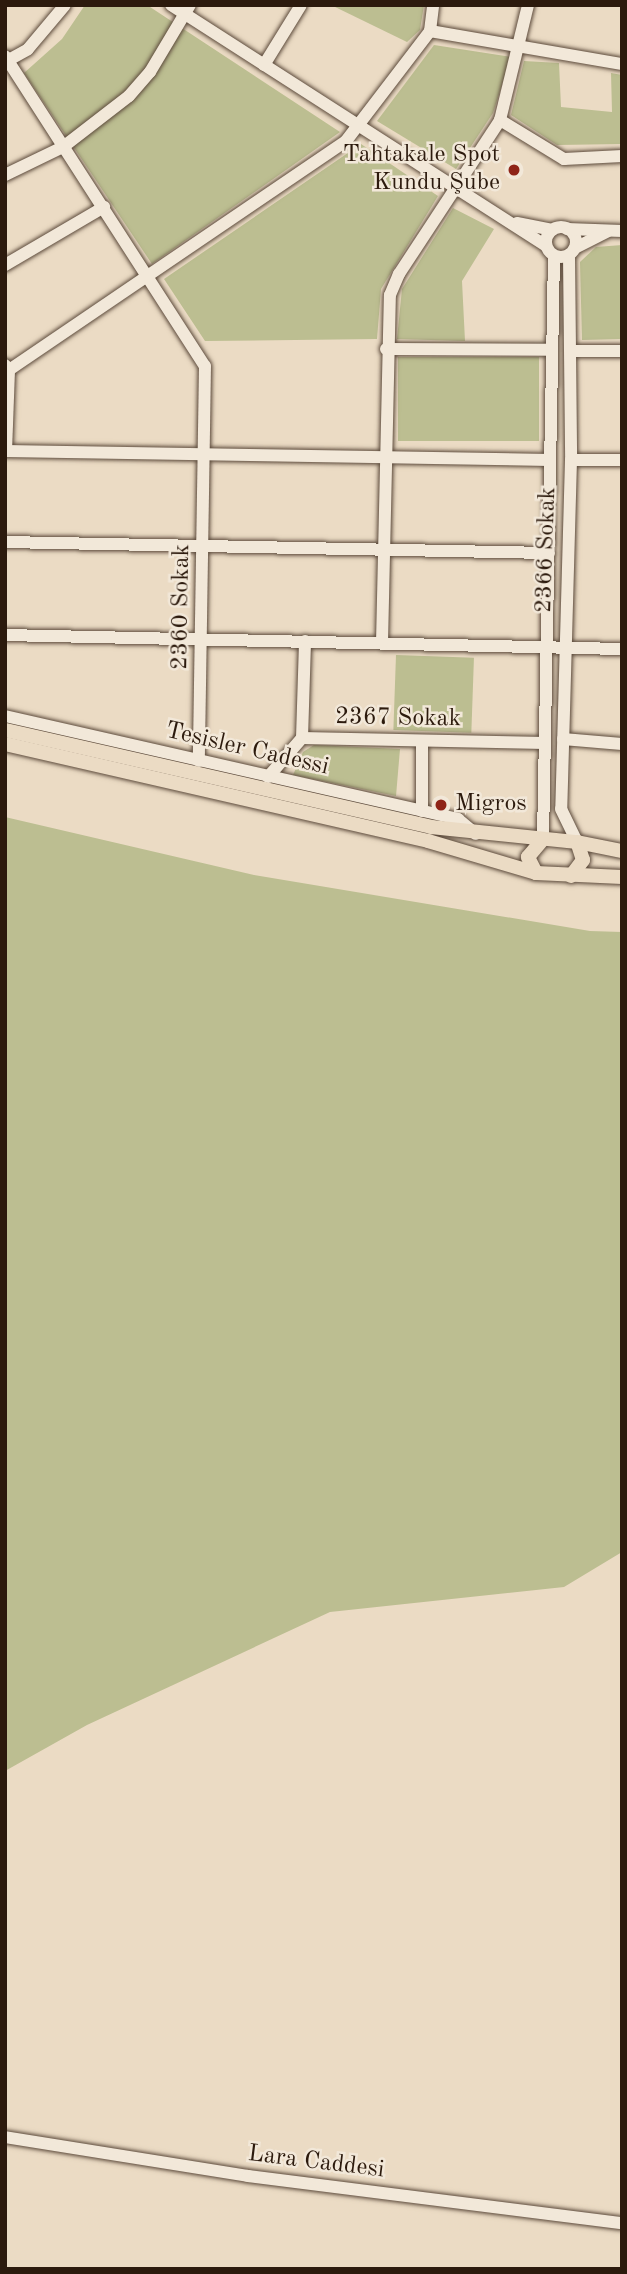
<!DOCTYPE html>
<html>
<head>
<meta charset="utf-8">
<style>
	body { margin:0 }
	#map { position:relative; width:627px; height:2274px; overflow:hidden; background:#ebdbc4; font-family:"Old Standard TT",serif }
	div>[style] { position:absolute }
	.green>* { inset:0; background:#bcbe91; transform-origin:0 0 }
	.roads { filter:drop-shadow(0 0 2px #5c4a3b) drop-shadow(0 0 2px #5c4a3b) }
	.minor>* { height:12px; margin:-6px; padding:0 6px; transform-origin:6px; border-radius:6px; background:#f2e8d9 }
	.minor>.ring { margin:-6px; padding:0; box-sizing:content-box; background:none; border:12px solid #f2e8d9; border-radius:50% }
	.major>* { height:14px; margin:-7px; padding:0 7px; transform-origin:7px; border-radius:7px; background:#ebdbc4 }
	.dots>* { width:19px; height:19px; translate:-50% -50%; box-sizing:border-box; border:4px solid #f2e8d9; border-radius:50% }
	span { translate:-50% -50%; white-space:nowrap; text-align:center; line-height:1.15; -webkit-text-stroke:5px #f2e8d9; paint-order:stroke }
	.poi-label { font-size:24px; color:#2c1a0d }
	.right { translate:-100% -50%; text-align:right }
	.left { translate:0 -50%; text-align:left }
	.street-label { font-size:24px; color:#2c1a0d }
	.frame { position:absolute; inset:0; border:7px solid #2c1a0d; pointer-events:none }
</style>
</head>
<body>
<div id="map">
	<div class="green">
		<div style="clip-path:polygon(85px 5px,147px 5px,340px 132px,152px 264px,24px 73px,62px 39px)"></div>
		<div style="clip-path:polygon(331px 5px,424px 5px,420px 30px,407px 42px)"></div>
		<div style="clip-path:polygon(434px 45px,511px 57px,493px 113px,456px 169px,377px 121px)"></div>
		<div style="clip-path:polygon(524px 61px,559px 63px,561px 107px,612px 112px,611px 73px,622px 75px,622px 144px,557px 145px,511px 115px)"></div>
		<div style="clip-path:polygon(361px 144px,438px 196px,381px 289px,377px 339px,205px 341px,164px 279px)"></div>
		<div style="clip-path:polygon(453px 208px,494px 229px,462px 281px,465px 341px,397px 339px,402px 289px)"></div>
		<div style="clip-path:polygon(622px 245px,622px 339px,582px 340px,580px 262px,596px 247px)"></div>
		<div style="left:539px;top:357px;width:84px;height:141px;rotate:90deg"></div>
		<div style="left:396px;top:655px;width:78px;height:75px;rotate:2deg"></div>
		<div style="clip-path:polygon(314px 745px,400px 749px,396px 796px,293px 775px,303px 752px)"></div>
		<div style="clip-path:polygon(5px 817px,254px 875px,590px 931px,622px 932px,622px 1552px,564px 1587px,330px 1612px,87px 1725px,5px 1771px)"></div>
	</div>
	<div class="roads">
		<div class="minor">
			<div style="left:171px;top:5px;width:446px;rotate:32.7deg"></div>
			<div style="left:430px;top:31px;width:195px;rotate:9.8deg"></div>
			<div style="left:5px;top:56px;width:369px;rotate:57.2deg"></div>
			<div style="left:205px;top:366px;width:395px;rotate:90.9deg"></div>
			<div style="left:5px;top:62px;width:26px;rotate:-29deg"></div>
			<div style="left:28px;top:49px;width:57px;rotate:-49.9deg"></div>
			<div style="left:264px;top:65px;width:70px;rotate:-58.3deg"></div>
			<div style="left:500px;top:120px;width:75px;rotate:31.4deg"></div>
			<div style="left:564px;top:159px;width:58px;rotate:-3deg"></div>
			<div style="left:5px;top:175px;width:64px;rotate:-25.8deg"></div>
			<div style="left:63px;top:147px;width:83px;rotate:-37.7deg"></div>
			<div style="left:129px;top:96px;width:32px;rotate:-49deg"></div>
			<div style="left:150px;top:72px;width:78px;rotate:-59.2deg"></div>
			<div style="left:517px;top:223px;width:36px;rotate:11deg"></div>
			<div class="ring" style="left:546px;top:227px;width:18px;height:18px"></div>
			<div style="left:567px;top:229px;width:55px;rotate:2.1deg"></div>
			<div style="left:575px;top:248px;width:36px;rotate:-27deg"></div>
			<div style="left:569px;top:255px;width:205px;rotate:89.4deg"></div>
			<div style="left:571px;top:460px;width:349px;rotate:91.6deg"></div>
			<div style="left:561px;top:809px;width:37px;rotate:64deg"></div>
			<div style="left:5px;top:265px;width:115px;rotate:-30.4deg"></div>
			<div style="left:386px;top:349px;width:166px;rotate:0.3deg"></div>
			<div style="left:571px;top:351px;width:51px"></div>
			<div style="left:5px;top:365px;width:6px;rotate:51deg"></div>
			<div style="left:9px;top:370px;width:81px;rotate:92.1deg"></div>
			<div style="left:9px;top:370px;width:407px;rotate:-34.2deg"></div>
			<div style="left:346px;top:141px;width:138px;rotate:-52.6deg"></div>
			<div style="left:430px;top:31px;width:26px;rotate:-83deg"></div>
			<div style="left:5px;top:451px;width:545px;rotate:0.95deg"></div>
			<div style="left:571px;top:460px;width:51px"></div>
			<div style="left:5px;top:542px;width:544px;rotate:1.16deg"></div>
			<div style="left:5px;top:635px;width:617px;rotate:1.3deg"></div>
			<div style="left:382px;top:643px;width:348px;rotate:-88.7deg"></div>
			<div style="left:390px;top:295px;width:23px;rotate:-67deg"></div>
			<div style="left:399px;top:274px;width:184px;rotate:-56.7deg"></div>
			<div style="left:500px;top:120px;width:118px;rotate:-76.3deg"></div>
			<div style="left:5px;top:716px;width:465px;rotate:12.8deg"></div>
			<div style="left:458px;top:819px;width:23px;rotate:40deg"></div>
			<div style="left:302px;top:738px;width:97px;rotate:-88.2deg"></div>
			<div style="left:563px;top:739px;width:59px;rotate:4.8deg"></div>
			<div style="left:422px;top:741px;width:70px;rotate:90deg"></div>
			<div style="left:268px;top:777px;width:52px;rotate:-48.9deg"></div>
			<div style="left:302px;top:738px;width:243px;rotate:1.2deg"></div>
			<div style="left:543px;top:839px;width:583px;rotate:-88.92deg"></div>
			<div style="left:5px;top:2137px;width:246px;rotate:9.1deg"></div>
			<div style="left:248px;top:2176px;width:377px;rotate:7.2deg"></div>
		</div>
		<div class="major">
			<div style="left:5px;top:730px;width:437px;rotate:12.8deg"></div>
			<div style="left:431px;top:827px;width:147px;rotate:5.9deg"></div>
			<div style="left:577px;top:842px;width:46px;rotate:11.3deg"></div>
			<div style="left:5px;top:744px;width:434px;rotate:12.9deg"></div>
			<div style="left:428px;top:841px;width:113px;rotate:16.5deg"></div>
			<div style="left:536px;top:873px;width:86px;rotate:2.7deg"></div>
			<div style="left:536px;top:873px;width:18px;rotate:-117deg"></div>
			<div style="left:528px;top:857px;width:23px;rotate:-50deg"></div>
			<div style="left:571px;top:876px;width:20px;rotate:-53deg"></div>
			<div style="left:583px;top:860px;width:19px;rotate:-108deg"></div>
		</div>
	</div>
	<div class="dots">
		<div style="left:514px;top:170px;background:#8f2418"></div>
		<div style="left:441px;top:805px;background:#8f2418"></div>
	</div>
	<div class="poi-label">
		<span class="right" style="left:500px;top:170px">Tahtakale Spot<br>Kundu Şube</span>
		<span class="left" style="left:455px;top:805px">Migros</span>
	</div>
	<div class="street-label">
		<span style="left:547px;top:550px;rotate:-88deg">2366 Sokak</span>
		<span style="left:182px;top:607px;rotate:-89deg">2360 Sokak</span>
		<span style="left:398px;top:719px;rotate:1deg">2367 Sokak</span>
		<span style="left:247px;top:750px;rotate:13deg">Tesisler Cadessi</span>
		<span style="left:316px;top:2163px;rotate:7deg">Lara Caddesi</span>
	</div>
	<div class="frame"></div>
</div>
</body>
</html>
